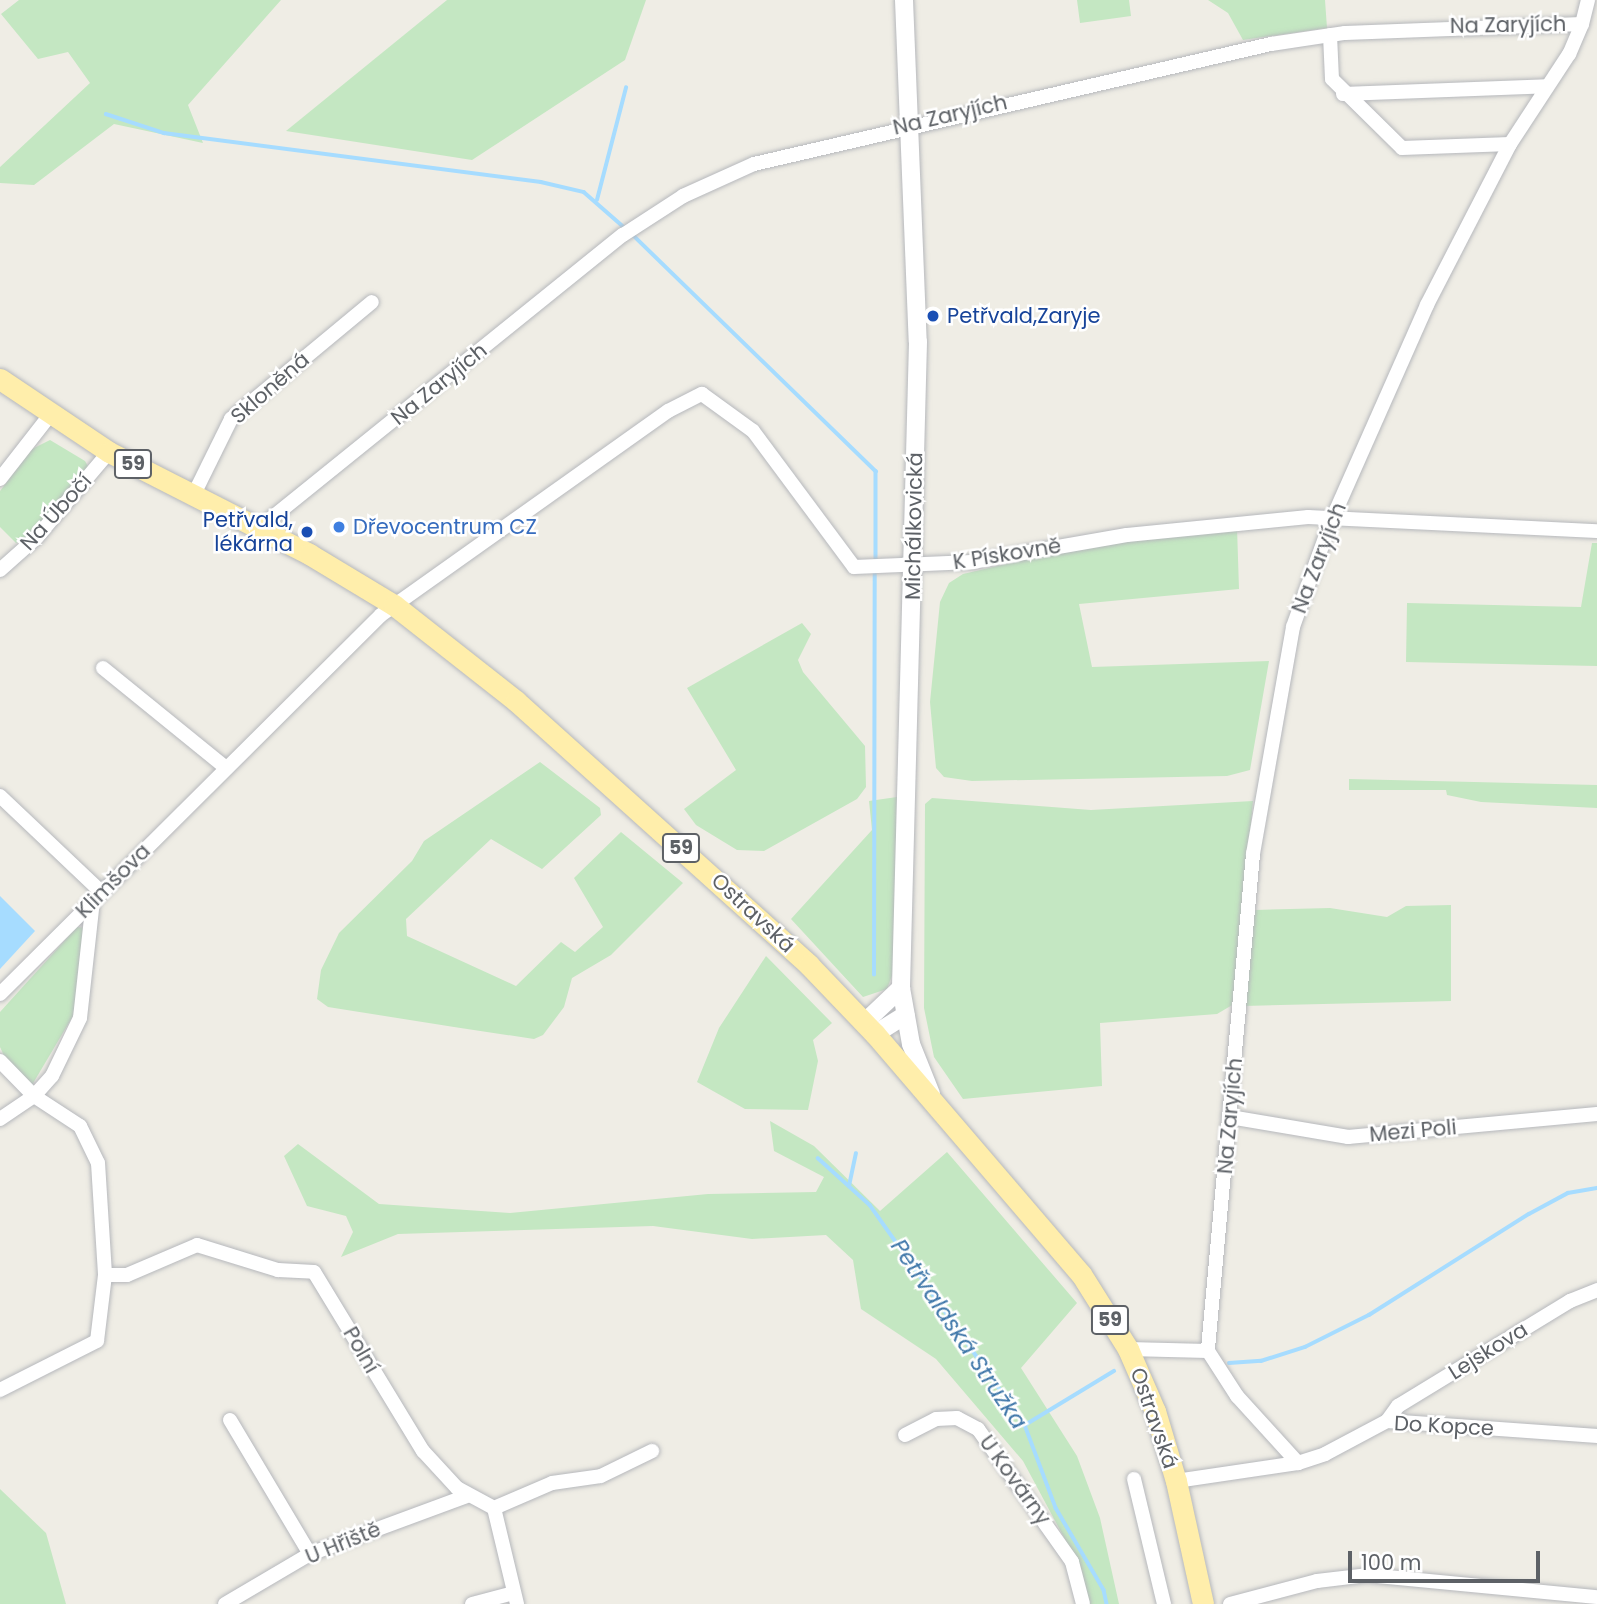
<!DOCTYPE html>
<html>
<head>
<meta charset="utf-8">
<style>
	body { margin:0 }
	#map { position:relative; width:1597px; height:1604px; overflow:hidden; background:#efede5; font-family:Poppins,sans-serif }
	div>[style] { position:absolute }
	.green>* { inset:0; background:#c4e7c2 }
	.water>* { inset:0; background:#a6dcff }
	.stream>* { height:3.5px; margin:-1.75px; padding:0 1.75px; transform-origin:1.75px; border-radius:1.75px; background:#a6dcff }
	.roads { filter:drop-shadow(0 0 2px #b6b8bc) drop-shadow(0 0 2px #b6b8bc) }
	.minor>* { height:14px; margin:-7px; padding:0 7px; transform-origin:7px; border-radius:7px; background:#fff }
	.tertiary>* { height:18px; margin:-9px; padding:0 9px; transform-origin:9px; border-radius:9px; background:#fff }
	.primary>* { height:21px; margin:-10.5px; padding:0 10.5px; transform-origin:10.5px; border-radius:10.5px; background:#ffeeab }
	.dots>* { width:19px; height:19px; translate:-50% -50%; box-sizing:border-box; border:4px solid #fff; border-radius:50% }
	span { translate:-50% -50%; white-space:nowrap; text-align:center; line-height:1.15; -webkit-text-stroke:5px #fff; paint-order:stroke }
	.shield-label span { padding:2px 5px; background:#fff; border:2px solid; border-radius:5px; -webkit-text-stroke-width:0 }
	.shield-label { font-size:19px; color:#5d6166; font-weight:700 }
	.street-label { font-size:21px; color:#5d6166 }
	.transit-label { font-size:21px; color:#164399 }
	.left { translate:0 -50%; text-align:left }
	.right { translate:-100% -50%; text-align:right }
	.shop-label { font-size:21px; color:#366cbe }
	.water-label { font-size:23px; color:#3f77a9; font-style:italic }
	.scale { position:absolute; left:1348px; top:1551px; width:192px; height:32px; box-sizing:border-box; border:4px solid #5d6166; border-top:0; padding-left:9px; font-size:21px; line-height:24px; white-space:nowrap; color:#5d6166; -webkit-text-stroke:5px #fff; paint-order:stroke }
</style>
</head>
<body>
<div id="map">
	<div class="green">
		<div style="clip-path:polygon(19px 0,281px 0,188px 105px,203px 143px,114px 124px,34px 185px,0 183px,0 167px,90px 83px,68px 52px,38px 59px,1px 14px)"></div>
		<div style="clip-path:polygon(447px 0,646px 0,625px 60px,472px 160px,286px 131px)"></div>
		<div style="clip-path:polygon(1077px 0,1129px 0,1131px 16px,1080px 23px)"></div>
		<div style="clip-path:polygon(1208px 0,1325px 0,1327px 28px,1243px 40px,1228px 13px)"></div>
		<div style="clip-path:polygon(50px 440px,85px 461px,90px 470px,36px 533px,16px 543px,0 527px,0 491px,32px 449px)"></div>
		<div style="clip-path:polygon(1237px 527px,1239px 589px,1079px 604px,1092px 667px,1269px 661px,1250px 770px,1227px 776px,972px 781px,944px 777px,936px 768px,930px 702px,940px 602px,949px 583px,963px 574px,1076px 548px)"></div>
		<div style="clip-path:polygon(1592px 543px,1597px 543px,1597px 666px,1406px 662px,1407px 603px,1581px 607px)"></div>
		<div style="clip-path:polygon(802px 623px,811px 634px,798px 660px,803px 672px,865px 746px,866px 787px,857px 799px,764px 851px,737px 850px,696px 825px,684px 809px,736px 770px,687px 688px)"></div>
		<div style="clip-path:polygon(540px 762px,600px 808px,601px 815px,542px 869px,491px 839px,406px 919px,407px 936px,516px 986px,561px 942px,575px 952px,603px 927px,574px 878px,621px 832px,683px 883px,611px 955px,572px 978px,564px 1007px,543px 1035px,534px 1039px,454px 1027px,328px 1007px,317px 999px,321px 970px,339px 933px,412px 861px,424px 841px)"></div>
		<div style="clip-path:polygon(1349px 779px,1597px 785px,1597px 808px,1481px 802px,1447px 795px,1446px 790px,1349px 790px)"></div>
		<div style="clip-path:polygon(897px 797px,893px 973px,887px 989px,863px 997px,791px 919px,872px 830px,869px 801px)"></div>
		<div style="clip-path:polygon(932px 798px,1091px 810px,1253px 801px,1234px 1004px,1217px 1014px,1100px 1023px,1102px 1086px,963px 1099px,934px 1057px,924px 1008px,925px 804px)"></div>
		<div style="clip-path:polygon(1451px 905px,1451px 1001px,1244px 1006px,1255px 910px,1330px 908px,1387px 917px,1406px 906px)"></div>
		<div style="clip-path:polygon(77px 927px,87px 928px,73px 1016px,32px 1085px,7px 1062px,0 1047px,0 1012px)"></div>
		<div style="clip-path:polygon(766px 956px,832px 1023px,813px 1040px,818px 1061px,808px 1110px,745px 1109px,697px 1082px,719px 1028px)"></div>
		<div style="clip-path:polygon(770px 1121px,814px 1146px,880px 1211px,947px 1152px,1077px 1303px,1021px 1368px,1077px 1456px,1100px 1518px,1119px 1604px,1089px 1604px,1082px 1571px,1023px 1461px,936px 1359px,861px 1309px,853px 1260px,826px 1235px,752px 1239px,653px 1226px,398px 1234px,341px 1257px,353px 1232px,346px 1216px,307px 1206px,284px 1156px,298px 1144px,379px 1204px,510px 1213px,708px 1194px,816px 1192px,824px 1177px,774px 1151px)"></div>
		<div style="clip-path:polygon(0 1489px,46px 1533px,66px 1604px,0 1604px)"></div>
	</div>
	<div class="water">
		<div style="clip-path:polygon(0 896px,35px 931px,0 969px)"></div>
	</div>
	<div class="stream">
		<div style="left:106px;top:114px;width:61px;rotate:18.1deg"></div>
		<div style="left:164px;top:133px;width:380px;rotate:7.4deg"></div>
		<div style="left:541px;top:182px;width:44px;rotate:13.1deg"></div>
		<div style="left:584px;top:192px;width:55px;rotate:41.3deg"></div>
		<div style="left:597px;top:200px;width:116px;rotate:-75.5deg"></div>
		<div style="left:631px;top:233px;width:342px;rotate:44.2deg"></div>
		<div style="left:876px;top:471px;width:92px;rotate:90deg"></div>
		<div style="left:874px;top:975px;width:404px;rotate:-89.9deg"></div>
		<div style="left:818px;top:1158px;width:70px;rotate:42.1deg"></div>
		<div style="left:870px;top:1205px;width:269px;rotate:54.8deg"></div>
		<div style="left:1025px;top:1425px;width:89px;rotate:69.5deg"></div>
		<div style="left:1056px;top:1508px;width:95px;rotate:59.7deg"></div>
		<div style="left:1104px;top:1590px;width:14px;rotate:78deg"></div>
		<div style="left:849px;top:1186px;width:33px;rotate:-78deg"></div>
		<div style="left:1229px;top:1363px;width:32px;rotate:-4deg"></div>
		<div style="left:1261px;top:1361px;width:46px;rotate:-17.7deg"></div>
		<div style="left:1305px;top:1347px;width:72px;rotate:-26.6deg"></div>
		<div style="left:1369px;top:1315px;width:189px;rotate:-32.3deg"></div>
		<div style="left:1529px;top:1214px;width:44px;rotate:-28.3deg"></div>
		<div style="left:1568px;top:1193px;width:29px;rotate:-10deg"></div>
		<div style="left:1025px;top:1425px;width:104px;rotate:-31.2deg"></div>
	</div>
	<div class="roads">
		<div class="minor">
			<div style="left:1582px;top:24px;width:25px;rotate:-76deg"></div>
			<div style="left:1330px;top:35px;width:44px;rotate:87.4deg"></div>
			<div style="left:1332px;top:79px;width:98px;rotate:44.6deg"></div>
			<div style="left:1402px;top:148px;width:108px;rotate:-2.1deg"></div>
			<div style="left:1343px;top:94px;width:204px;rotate:-2.2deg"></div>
			<div style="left:0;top:479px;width:81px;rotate:-52deg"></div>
			<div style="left:194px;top:494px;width:84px;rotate:-63.7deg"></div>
			<div style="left:231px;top:419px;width:183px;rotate:-39.7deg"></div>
			<div style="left:258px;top:529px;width:469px;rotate:-38.9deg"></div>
			<div style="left:623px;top:235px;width:72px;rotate:-33deg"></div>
			<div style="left:683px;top:196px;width:78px;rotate:-24.3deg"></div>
			<div style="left:754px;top:164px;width:531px;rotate:-13.07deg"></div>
			<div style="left:1271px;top:44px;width:75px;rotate:-8.5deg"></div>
			<div style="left:1345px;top:33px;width:237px;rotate:-2.2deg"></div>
			<div style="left:1582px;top:24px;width:33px;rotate:113deg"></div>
			<div style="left:1569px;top:54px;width:108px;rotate:123.2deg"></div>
			<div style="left:1510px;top:144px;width:181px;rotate:117.3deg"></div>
			<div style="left:1427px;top:305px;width:240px;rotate:113.9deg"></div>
			<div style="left:1330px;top:524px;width:109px;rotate:109.8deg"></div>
			<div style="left:1293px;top:627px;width:230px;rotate:100deg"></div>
			<div style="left:1253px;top:854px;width:499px;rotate:95.2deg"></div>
			<div style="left:1208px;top:1351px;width:80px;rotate:-178.6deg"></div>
			<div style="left:0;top:570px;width:50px;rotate:-41.7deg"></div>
			<div style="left:37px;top:537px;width:111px;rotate:-49.7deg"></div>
			<div style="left:103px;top:668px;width:157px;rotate:39.1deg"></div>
			<div style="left:0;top:796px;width:139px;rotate:43.5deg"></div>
			<div style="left:0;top:994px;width:537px;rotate:-44.85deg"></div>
			<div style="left:381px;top:615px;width:352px;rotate:-35.4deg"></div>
			<div style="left:668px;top:411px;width:38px;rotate:-27deg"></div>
			<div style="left:702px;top:394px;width:63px;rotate:36deg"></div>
			<div style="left:753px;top:431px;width:169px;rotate:53.4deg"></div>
			<div style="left:854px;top:567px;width:118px;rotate:-2.4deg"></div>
			<div style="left:972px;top:562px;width:157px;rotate:-9.9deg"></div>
			<div style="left:1127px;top:535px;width:182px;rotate:-5.7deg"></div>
			<div style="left:1308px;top:517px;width:289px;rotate:2.8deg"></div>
			<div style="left:0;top:1061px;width:49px;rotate:45.8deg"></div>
			<div style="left:34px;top:1096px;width:55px;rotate:33.1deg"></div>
			<div style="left:80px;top:1126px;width:41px;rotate:64.1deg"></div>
			<div style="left:98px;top:1163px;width:112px;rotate:86.4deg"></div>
			<div style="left:105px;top:1275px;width:66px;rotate:96.9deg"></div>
			<div style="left:97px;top:1341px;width:109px;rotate:153.2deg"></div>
			<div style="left:1230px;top:1117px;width:120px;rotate:9.6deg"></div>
			<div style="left:1348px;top:1137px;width:250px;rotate:-5.3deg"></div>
			<div style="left:0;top:1119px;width:41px;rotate:-34.1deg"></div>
			<div style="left:34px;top:1096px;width:27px;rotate:-48deg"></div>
			<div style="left:52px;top:1076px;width:64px;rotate:-64.2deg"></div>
			<div style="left:80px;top:1018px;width:119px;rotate:-83.7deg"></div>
			<div style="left:105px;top:1275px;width:22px"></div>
			<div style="left:127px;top:1275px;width:76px;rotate:-23.2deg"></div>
			<div style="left:197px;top:1245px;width:85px;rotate:17.2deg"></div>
			<div style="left:278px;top:1270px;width:36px;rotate:3deg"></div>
			<div style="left:314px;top:1272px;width:210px;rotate:58.7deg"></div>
			<div style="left:423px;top:1451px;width:50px;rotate:47.4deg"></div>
			<div style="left:457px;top:1488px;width:42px;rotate:28.4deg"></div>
			<div style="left:494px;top:1508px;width:99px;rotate:76.5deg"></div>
			<div style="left:1208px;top:1351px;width:54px;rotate:57.2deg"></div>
			<div style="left:1237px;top:1396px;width:91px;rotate:47.7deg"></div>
			<div style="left:230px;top:1420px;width:156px;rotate:59.2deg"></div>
			<div style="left:1387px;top:1421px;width:19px;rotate:-54deg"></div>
			<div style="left:1398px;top:1406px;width:202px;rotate:-31.4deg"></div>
			<div style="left:1570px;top:1301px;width:29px;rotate:-22deg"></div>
			<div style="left:905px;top:1435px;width:35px;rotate:-27deg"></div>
			<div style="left:936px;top:1419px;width:21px;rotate:-3deg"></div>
			<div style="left:957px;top:1418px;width:24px;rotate:28deg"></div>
			<div style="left:978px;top:1429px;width:163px;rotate:54.7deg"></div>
			<div style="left:1072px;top:1562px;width:43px;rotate:75.3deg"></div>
			<div style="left:1134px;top:1479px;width:129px;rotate:76.5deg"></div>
			<div style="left:1176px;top:1481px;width:123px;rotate:-8.4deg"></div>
			<div style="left:1298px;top:1463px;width:28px;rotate:-18deg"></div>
			<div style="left:1325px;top:1454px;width:70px;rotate:-28deg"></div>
			<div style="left:1387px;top:1421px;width:211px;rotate:4.1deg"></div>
			<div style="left:494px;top:1508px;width:63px;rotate:-23.3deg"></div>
			<div style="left:552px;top:1483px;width:49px;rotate:-8.1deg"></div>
			<div style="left:601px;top:1476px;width:57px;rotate:-26.1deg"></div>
			<div style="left:225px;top:1604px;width:99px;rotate:-30.5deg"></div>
			<div style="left:310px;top:1554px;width:167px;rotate:-20.3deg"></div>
			<div style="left:472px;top:1604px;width:43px;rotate:-14.7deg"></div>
			<div style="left:1230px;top:1604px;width:90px;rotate:-14.8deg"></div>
			<div style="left:1317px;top:1581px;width:50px;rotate:-6.8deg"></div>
			<div style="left:1367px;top:1575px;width:231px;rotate:5.5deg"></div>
		</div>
		<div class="tertiary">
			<div style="left:904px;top:0;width:342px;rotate:87.7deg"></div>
			<div style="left:918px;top:342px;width:646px;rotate:91.51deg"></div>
			<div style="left:901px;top:988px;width:57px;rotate:79.9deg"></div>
			<div style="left:911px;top:1044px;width:54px;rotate:68.2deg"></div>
			<div style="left:865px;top:1022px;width:50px;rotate:-43.4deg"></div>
			<div style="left:875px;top:1034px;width:36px;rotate:-32deg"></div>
		</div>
		<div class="primary">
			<div style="left:0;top:379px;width:131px;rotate:33.8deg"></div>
			<div style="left:109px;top:452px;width:225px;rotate:27deg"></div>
			<div style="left:309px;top:554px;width:99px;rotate:31deg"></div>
			<div style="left:394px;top:605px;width:155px;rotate:38.2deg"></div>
			<div style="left:516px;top:701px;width:394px;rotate:42deg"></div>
			<div style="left:809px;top:965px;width:95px;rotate:46.3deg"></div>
			<div style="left:875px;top:1034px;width:316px;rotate:49.4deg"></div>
			<div style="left:1081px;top:1274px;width:89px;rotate:57.9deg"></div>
			<div style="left:1128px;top:1349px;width:68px;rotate:66.5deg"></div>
			<div style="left:1155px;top:1411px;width:73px;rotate:73.3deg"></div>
			<div style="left:1176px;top:1481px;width:126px;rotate:77.6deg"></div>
		</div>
	</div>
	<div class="dots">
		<div style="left:933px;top:316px;background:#1a4fb4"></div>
		<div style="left:339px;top:527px;background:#3f7fe0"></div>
		<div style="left:307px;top:532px;background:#1a4fb4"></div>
	</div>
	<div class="shield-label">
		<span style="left:133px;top:464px">59</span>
		<span style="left:681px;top:848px">59</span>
		<span style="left:1110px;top:1320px">59</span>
	</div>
	<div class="street-label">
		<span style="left:1508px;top:25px;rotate:-1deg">Na Zaryjích</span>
		<span style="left:950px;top:115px;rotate:-13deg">Na Zaryjích</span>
		<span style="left:439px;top:384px;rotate:-39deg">Na Zaryjích</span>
		<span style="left:270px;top:388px;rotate:-41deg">Skloněná</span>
		<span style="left:56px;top:512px;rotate:-48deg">Na Úbočí</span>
		<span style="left:914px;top:526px;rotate:-89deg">Michálkovická</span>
		<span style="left:1007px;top:554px;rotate:-9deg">K Pískovně</span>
		<span style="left:1319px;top:558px;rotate:-69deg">Na Zaryjích</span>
		<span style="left:113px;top:881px;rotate:-45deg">Klimšova</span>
		<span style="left:753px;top:913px;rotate:43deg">Ostravská</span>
		<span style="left:1230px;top:1116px;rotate:-85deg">Na Zaryjích</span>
		<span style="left:1413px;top:1131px;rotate:-5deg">Mezi Poli</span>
		<span style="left:361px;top:1350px;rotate:60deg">Polní</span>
		<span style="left:1488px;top:1351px;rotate:-32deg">Lejskova</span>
		<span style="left:1154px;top:1418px;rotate:71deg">Ostravská</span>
		<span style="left:1444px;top:1426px;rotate:3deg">Do Kopce</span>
		<span style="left:1015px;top:1480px;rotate:54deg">U Kovárny</span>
		<span style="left:343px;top:1543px;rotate:-22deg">U Hřiště</span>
	</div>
	<div class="transit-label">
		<span class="left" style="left:947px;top:316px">Petřvald,Zaryje</span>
		<span class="right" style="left:293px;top:532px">Petřvald,<br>lékárna</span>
	</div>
	<div class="shop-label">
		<span class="left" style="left:353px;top:527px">Dřevocentrum CZ</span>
	</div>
	<div class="water-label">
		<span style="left:959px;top:1334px;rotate:56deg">Petřvaldská Stružka</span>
	</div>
	<div class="scale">100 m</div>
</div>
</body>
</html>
